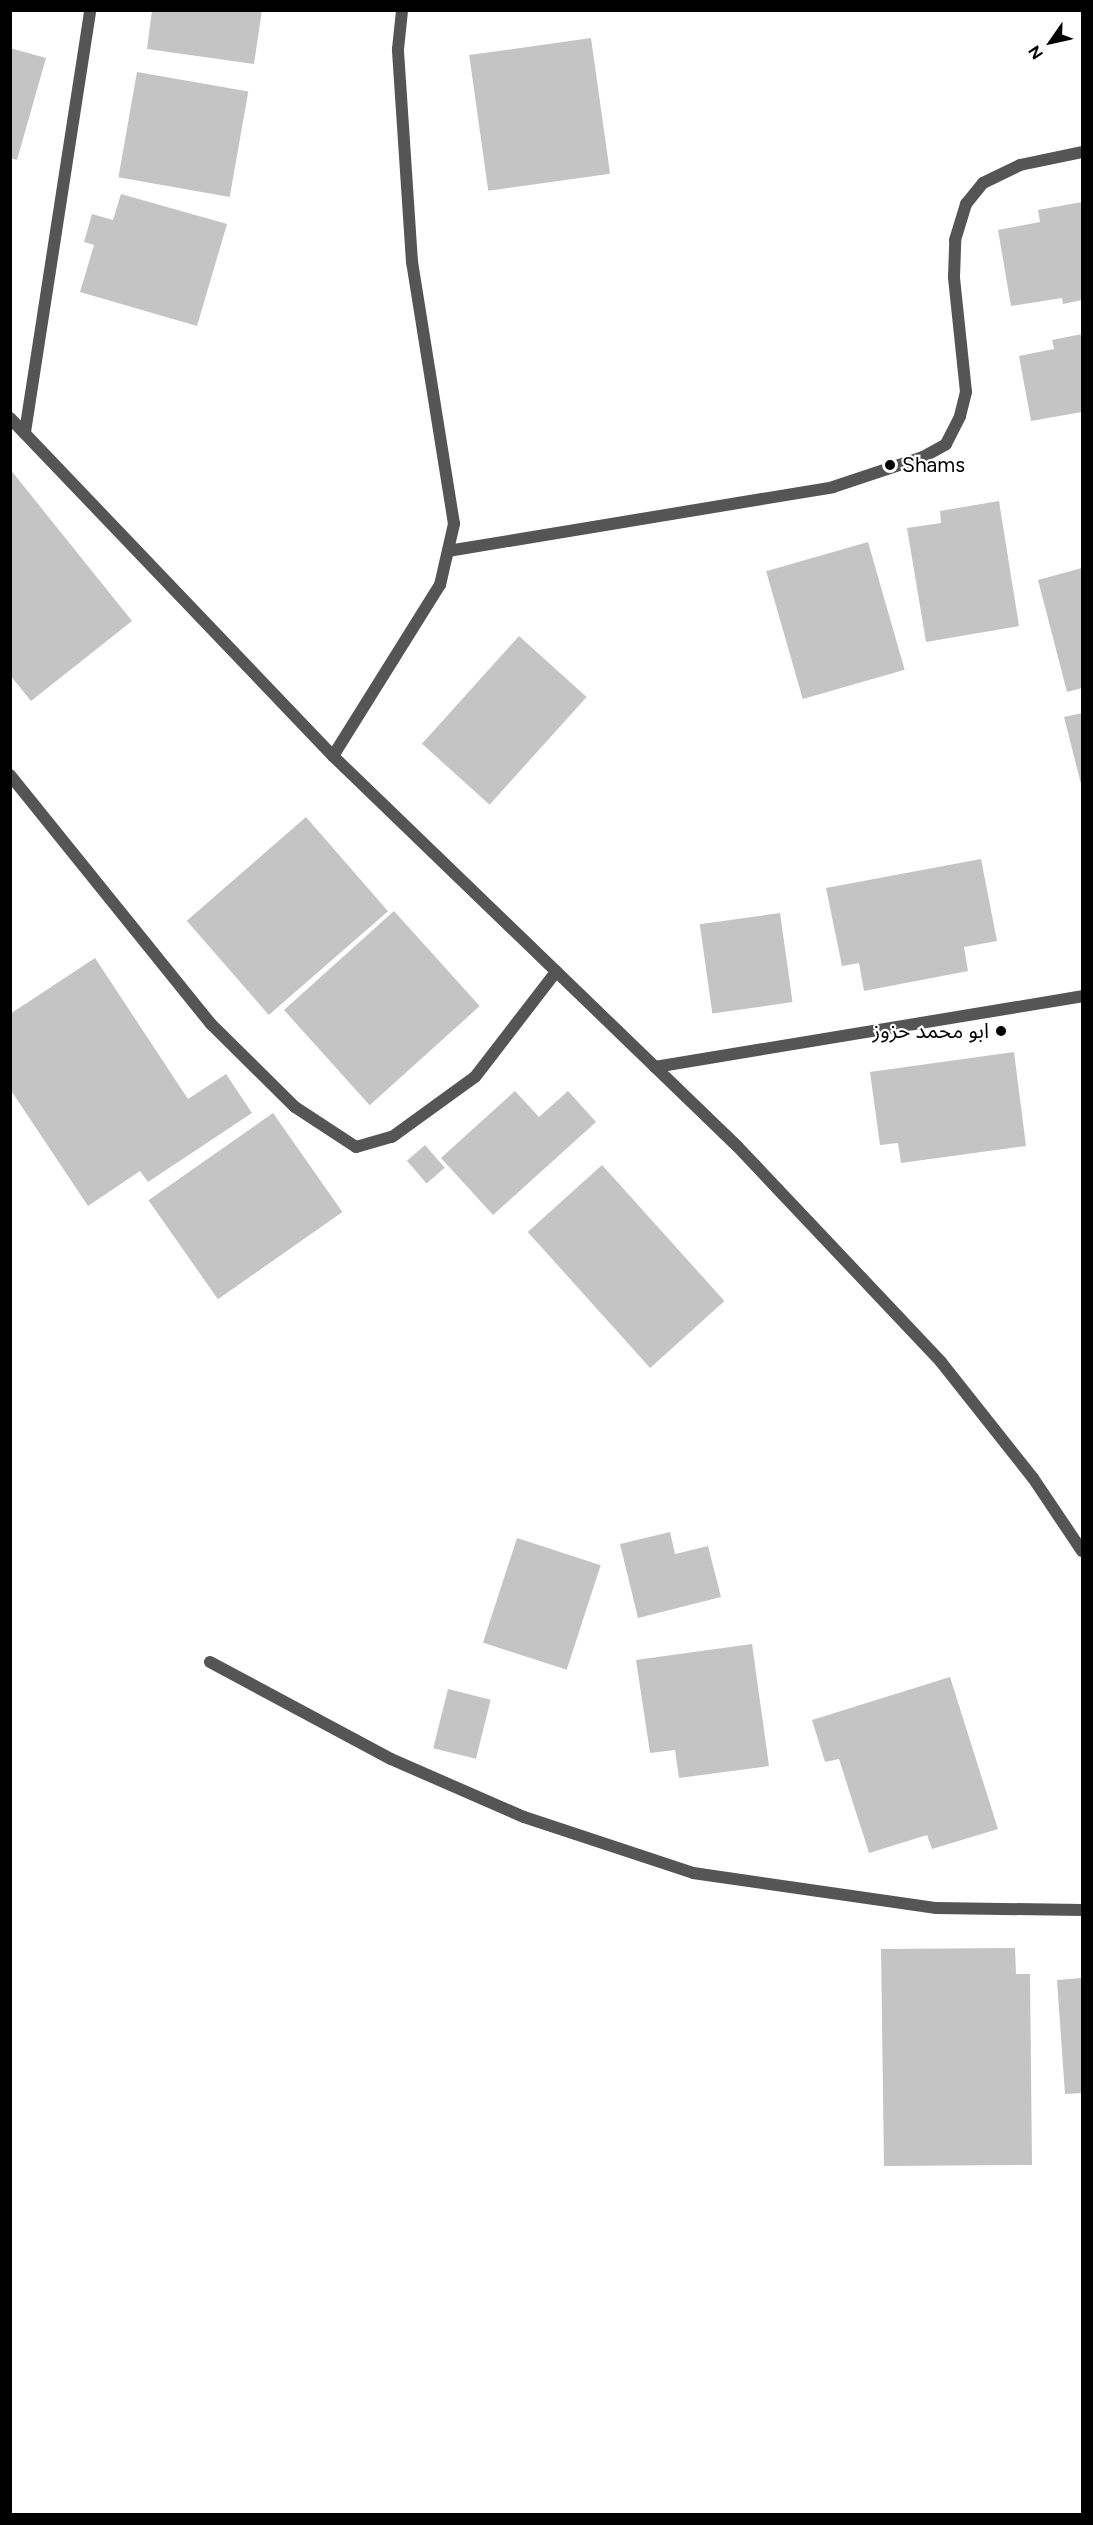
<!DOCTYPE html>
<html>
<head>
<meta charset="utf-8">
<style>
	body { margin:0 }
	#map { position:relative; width:1093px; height:2525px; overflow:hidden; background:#fff; font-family:Figtree,"Noto Sans Arabic",sans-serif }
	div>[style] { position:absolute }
	.building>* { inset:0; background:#c4c4c4; transform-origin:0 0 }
	.minor>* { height:12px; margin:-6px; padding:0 6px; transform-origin:6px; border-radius:6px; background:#555 }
	.dots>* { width:16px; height:16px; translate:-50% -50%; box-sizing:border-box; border:3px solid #fff; border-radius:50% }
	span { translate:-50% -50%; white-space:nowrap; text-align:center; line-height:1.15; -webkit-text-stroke:4.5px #fff; paint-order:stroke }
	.poi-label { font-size:21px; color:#000 }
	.left { translate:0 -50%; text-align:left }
	.right { translate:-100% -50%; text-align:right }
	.frame { position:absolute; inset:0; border:12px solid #000; pointer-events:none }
	.north { position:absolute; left:1021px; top:12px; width:60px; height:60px; -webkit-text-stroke:4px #fff; paint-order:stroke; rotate:236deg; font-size:16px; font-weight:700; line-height:24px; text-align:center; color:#000 }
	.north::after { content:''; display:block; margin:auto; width:21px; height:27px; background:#000; clip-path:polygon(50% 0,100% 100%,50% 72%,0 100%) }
</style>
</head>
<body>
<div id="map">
	<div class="building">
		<div style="clip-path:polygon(152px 10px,262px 10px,254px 64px,147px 49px)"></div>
		<div style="left:591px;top:38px;width:137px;height:123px;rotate:82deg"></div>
		<div style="clip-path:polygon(10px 48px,46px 58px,17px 160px,10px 158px)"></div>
		<div style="left:137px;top:72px;width:113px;height:107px;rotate:10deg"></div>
		<div style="clip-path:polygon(121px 194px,227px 224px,197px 326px,80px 292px,94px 245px,84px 242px,92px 214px,113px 220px)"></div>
		<div style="clip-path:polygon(1082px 202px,1082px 300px,1063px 304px,1062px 298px,1011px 306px,998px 230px,1040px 222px,1038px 210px)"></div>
		<div style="clip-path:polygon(1082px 334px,1082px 412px,1031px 421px,1019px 356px,1054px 349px,1052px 340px)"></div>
		<div style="clip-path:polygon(10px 469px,132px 621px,31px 701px,10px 675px)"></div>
		<div style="clip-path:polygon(999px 501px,1019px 626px,926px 642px,907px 528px,941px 523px,940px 511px)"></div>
		<div style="left:868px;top:542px;width:133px;height:106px;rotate:74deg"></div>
		<div style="clip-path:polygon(1082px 568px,1082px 688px,1067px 692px,1038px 580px)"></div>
		<div style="left:519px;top:636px;width:91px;height:145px;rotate:42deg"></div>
		<div style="clip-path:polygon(1082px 713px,1082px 788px,1064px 717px)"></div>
		<div style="left:306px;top:817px;width:125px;height:158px;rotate:49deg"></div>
		<div style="clip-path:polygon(981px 859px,997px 941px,964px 947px,968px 971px,864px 991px,859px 963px,842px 966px,826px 888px)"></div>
		<div style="left:394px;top:911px;width:128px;height:148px;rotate:48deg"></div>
		<div style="left:780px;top:913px;width:90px;height:81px;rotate:82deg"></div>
		<div style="clip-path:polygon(95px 958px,188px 1099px,226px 1074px,252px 1113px,148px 1182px,140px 1171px,88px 1206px,10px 1089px,10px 1014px)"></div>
		<div style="clip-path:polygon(1014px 1052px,1026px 1146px,901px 1163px,898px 1143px,880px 1145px,870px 1072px)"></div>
		<div style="clip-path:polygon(515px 1091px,539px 1117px,568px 1091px,596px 1122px,493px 1215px,441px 1158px)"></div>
		<div style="left:273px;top:1113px;width:121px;height:152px;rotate:55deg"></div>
		<div style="left:425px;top:1145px;width:30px;height:24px;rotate:49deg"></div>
		<div style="left:602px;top:1165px;width:183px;height:100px;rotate:48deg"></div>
		<div style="clip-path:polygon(670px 1532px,675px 1554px,708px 1546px,721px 1597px,638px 1618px,620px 1544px)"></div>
		<div style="left:517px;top:1538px;width:88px;height:110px;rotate:18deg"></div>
		<div style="clip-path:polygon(752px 1644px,769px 1766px,679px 1778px,675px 1750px,650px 1753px,636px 1660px)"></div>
		<div style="clip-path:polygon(950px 1677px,998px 1829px,932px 1849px,927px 1835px,869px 1853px,839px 1759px,825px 1762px,812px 1720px)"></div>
		<div style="left:448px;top:1689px;width:44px;height:61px;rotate:14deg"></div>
		<div style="clip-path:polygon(1015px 1948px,1016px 1974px,1030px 1974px,1032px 2165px,884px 2166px,881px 1949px)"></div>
		<div style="clip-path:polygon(1082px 1978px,1082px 2093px,1065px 2094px,1057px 1980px)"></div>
	</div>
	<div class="minor">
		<div style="left:10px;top:418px;width:468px;rotate:46.3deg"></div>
		<div style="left:333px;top:756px;width:562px;rotate:43.99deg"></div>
		<div style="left:737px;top:1146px;width:297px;rotate:46.6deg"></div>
		<div style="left:941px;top:1362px;width:148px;rotate:51.6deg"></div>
		<div style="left:1033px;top:1478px;width:88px;rotate:56.1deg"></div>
		<div style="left:25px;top:432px;width:427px;rotate:-81.2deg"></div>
		<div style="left:448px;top:551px;width:390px;rotate:-9.4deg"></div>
		<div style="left:833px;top:487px;width:95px;rotate:-18.4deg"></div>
		<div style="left:923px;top:457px;width:26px;rotate:-29deg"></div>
		<div style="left:946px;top:444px;width:31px;rotate:-63deg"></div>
		<div style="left:960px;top:416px;width:25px;rotate:-76deg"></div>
		<div style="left:966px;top:392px;width:116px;rotate:-96deg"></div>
		<div style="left:954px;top:277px;width:37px;rotate:-88deg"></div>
		<div style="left:955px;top:240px;width:38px;rotate:-73deg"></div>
		<div style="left:966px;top:204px;width:27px;rotate:-51deg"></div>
		<div style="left:983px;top:183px;width:41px;rotate:-25.9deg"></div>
		<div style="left:1020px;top:165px;width:63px;rotate:-11.8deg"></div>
		<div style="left:333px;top:756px;width:202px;rotate:-58deg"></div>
		<div style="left:440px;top:585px;width:63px;rotate:-77.1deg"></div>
		<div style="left:454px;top:524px;width:265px;rotate:-99.1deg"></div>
		<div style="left:412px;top:262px;width:213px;rotate:-93.8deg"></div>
		<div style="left:398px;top:49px;width:39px;rotate:-84deg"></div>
		<div style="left:10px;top:775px;width:320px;rotate:51.1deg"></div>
		<div style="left:211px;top:1024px;width:118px;rotate:44.7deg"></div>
		<div style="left:295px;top:1107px;width:73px;rotate:33.3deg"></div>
		<div style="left:356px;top:1147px;width:37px;rotate:-16deg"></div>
		<div style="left:392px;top:1137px;width:102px;rotate:-35.9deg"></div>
		<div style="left:475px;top:1077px;width:133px;rotate:-52.4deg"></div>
		<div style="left:655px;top:1067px;width:433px;rotate:-9.4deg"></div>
		<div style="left:210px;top:1662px;width:205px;rotate:28.2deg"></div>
		<div style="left:391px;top:1759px;width:145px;rotate:23.6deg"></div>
		<div style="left:524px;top:1817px;width:178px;rotate:18.3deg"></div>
		<div style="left:693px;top:1873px;width:246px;rotate:8.2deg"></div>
		<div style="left:936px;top:1908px;width:146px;rotate:0.8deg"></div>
	</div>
	<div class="dots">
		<div style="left:890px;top:465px;background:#000"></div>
		<div style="left:1001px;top:1031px;background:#000"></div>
	</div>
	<div class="poi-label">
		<span class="left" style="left:902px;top:465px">Shams</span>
		<span class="right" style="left:989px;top:1031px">ابو محمد حزوز</span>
	</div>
	<div class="frame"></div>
	<div class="north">N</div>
</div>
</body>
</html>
